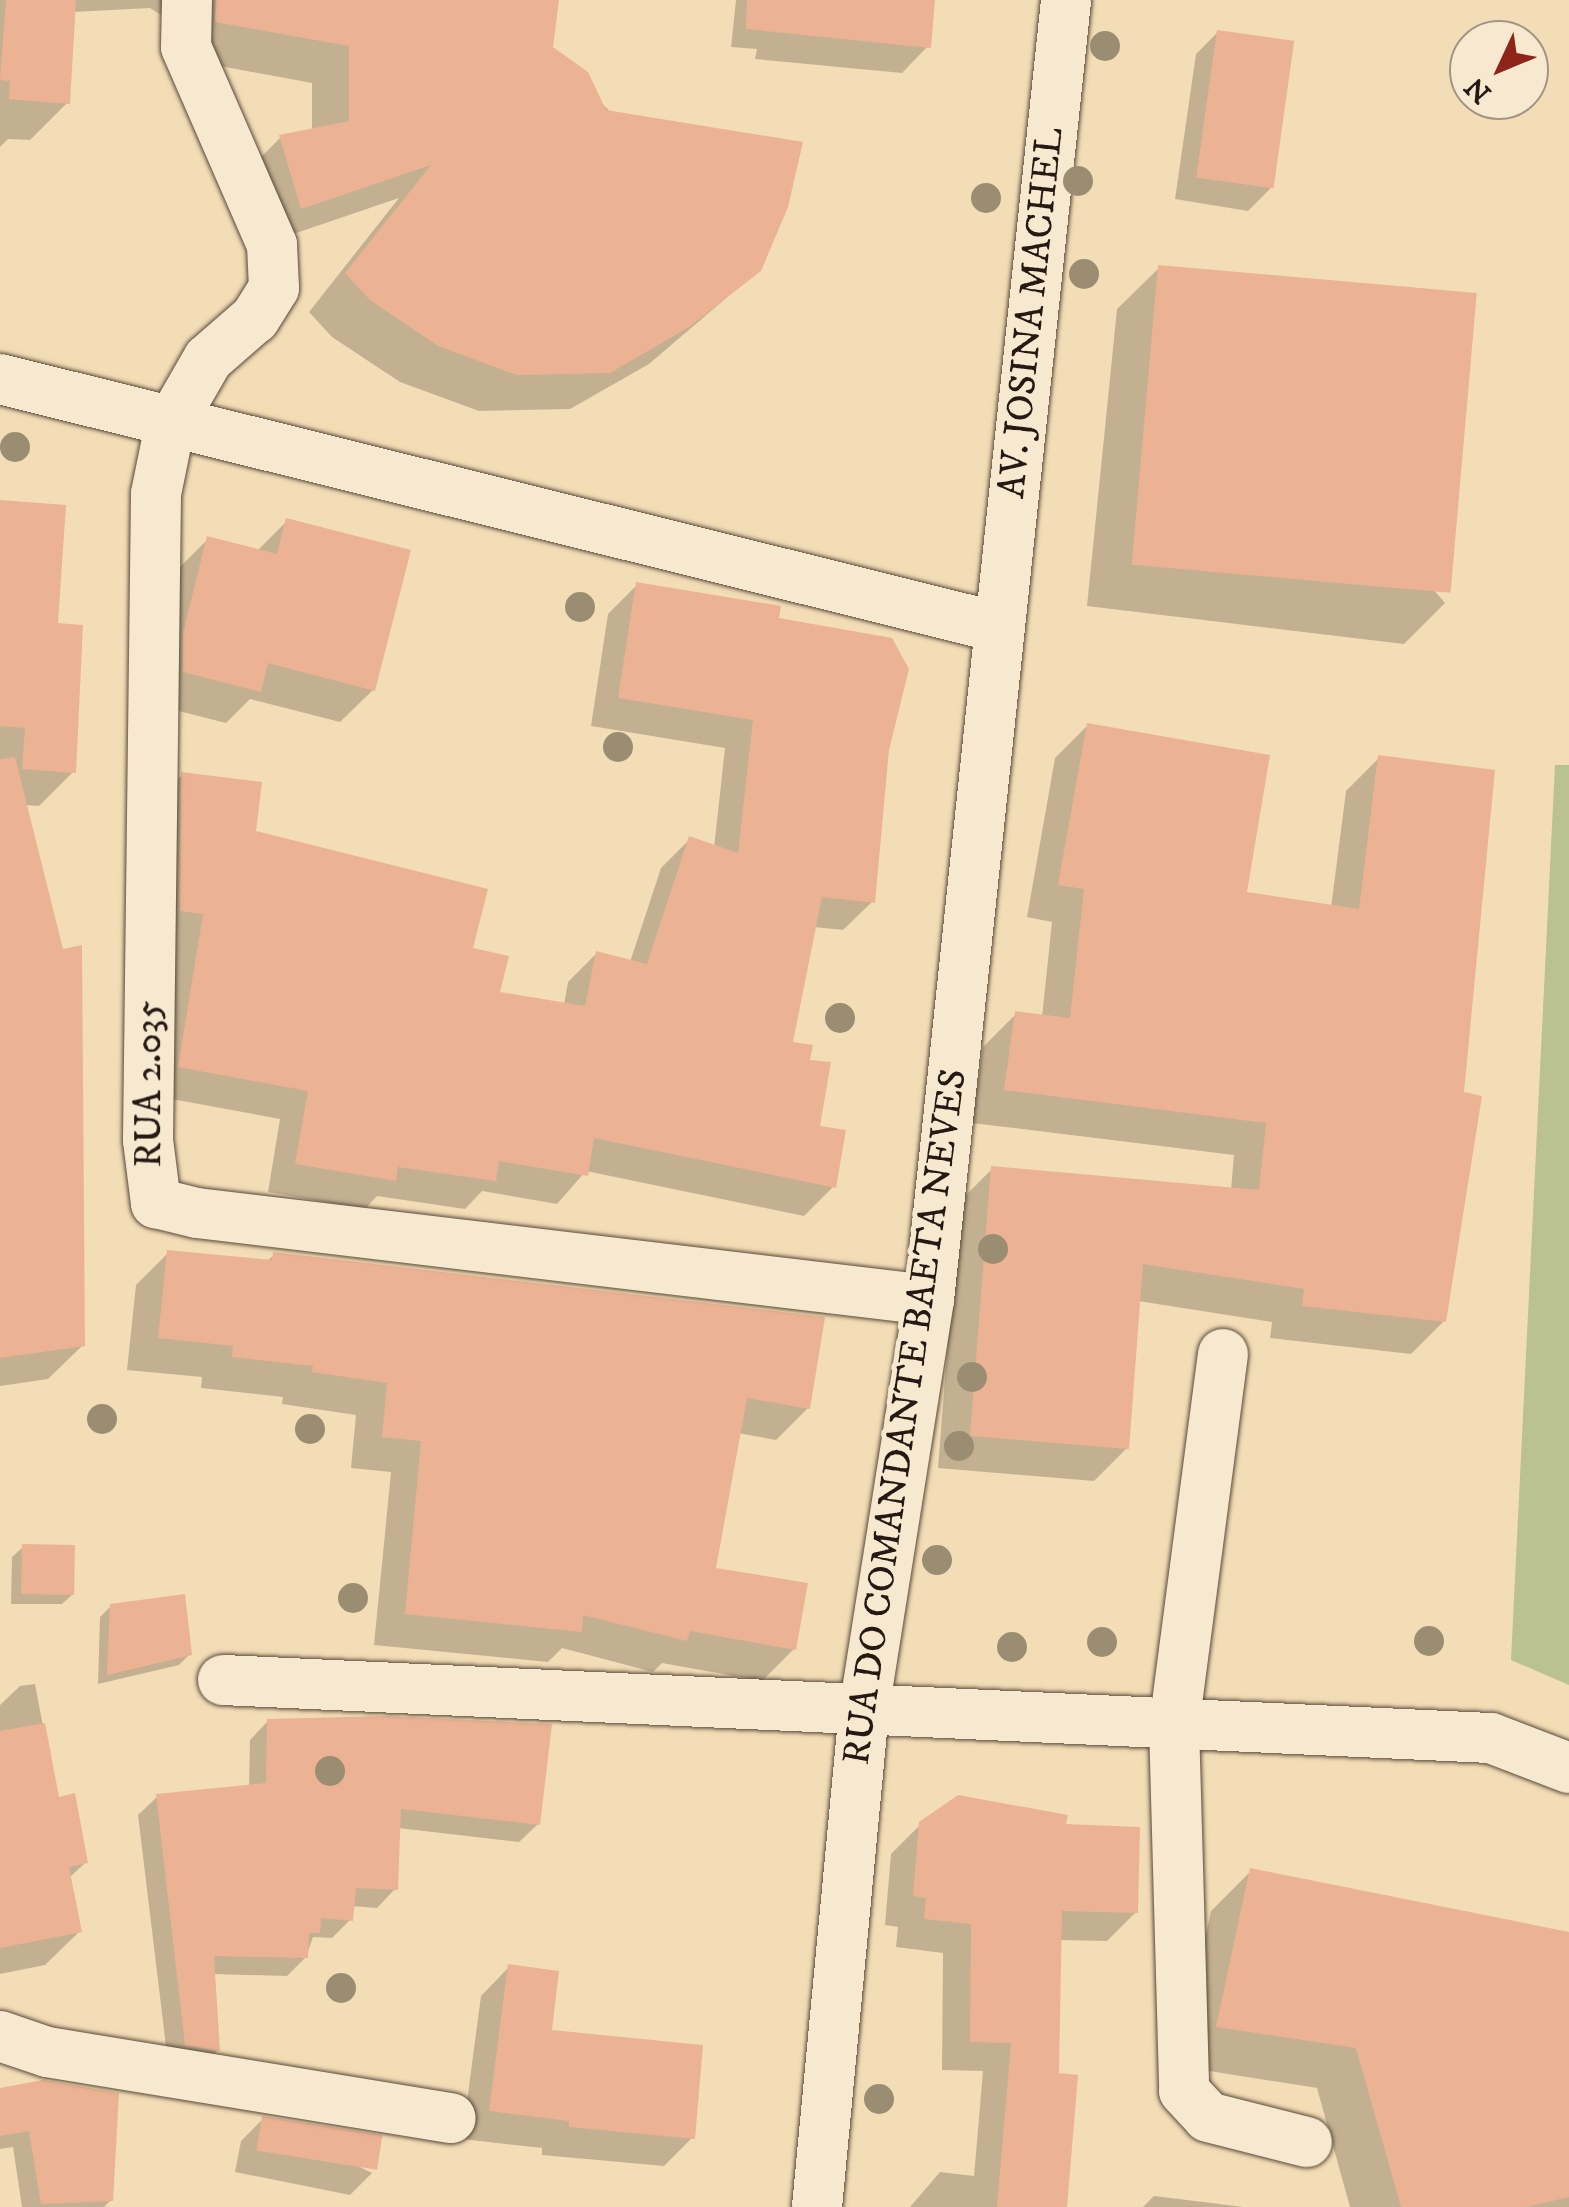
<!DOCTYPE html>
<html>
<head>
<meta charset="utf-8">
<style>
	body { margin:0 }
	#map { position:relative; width:1569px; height:2207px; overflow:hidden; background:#f3ddb6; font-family:"IM FELL DW Pica",serif }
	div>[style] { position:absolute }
	.green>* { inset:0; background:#b9c290 }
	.shadow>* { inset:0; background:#0003 }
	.building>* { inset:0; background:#ebb394; transform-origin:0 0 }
	.roads { filter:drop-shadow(0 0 2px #59493b) drop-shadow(0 0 2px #59493b) }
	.minor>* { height:50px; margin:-25px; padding:0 25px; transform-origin:25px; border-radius:25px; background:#f7e9d0 }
	.trees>* { width:30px; height:30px; margin:-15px; border-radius:50%; background:#9a8d71 }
	span { translate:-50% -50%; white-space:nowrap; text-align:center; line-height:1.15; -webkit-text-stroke:10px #f7e9d0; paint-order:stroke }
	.street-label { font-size:38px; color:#261812 }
	.north { position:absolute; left:1449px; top:20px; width:100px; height:100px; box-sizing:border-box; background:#f7e9d0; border:2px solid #a39584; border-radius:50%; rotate:226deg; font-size:28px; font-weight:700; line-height:40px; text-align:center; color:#261812 }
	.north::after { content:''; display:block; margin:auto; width:35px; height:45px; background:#8f2418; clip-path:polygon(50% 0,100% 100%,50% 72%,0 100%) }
</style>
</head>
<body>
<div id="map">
	<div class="green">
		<div style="clip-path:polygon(1555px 765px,1569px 765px,1569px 1685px,1511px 1660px)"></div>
	</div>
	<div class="shadow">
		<div style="clip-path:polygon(0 0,556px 0,550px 48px,759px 270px,649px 364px,570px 409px,479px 411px,400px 382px,332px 337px,309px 312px,399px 198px,264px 244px,243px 175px,280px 138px,312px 131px,312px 83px,209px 64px,176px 24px,150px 8px,73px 12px,67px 103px,30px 140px,8px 139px,0 147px)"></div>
		<div style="clip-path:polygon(736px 0,933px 0,928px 46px,902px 73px,755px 59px,757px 49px,731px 47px)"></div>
		<div style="clip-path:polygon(1218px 32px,1270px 189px,1248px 211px,1175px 199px,1196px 54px)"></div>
		<div style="clip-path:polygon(1159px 268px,1445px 603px,1404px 644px,1087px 606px,1117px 309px)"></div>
		<div style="clip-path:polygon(0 503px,55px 625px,73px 772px,39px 806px,25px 805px,83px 1345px,48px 1379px,0 1386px)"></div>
		<div style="clip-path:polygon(287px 521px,373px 690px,340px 722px,250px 699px,226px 723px,151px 704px,175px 572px,208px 539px,256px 552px)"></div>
		<div style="clip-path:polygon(637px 585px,776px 620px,887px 750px,872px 902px,843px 930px,814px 927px,790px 1044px,807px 1062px,833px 1187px,804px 1216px,586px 1171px,557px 1204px,482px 1191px,465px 1209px,377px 1196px,365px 1209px,268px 1192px,280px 1119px,150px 1095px,154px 803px,182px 775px,253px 833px,470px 950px,497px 994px,564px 1005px,568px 982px,597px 953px,630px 962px,661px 868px,690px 839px,714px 848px,725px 748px,591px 726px,608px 614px)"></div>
		<div style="clip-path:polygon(1088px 725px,1244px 894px,1331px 908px,1346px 791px,1379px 758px,1461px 1095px,1444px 1321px,1411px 1354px,1270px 1338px,1272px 1322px,1138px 1301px,1127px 1448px,1094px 1481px,938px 1468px,959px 1202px,992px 1169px,1231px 1190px,1234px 1155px,972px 1123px,983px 1047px,1016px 1014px,1042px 1017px,1052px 922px,1027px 917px,1055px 758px)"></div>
		<div style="clip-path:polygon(168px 1253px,266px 1262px,274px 1255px,808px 1408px,776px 1440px,738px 1433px,713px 1570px,794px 1649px,762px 1681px,662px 1663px,653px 1672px,562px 1648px,548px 1662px,374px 1645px,391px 1472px,351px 1468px,356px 1415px,282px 1404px,283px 1397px,201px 1388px,202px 1377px,127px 1370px,136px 1285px)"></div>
		<div style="clip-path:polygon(23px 1547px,73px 1594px,62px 1604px,11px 1604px,12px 1557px)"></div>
		<div style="clip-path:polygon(111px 1606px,190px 1654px,179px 1665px,98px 1684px,100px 1617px)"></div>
		<div style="clip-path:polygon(35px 1684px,57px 1800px,86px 1862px,69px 1878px,80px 1931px,45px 1965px,0 1974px,0 1705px,20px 1686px)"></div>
		<div style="clip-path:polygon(268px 1721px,538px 1824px,519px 1842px,398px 1828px,395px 1889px,377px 1908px,352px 1906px,350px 1920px,332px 1938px,313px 1937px,306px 1957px,287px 1976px,213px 1974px,218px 2050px,199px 2069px,168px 2063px,138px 1815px,157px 1797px,249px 1787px,250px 1740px)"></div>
		<div style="clip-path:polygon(921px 1824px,1063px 1827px,1136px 1912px,1107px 1941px,1059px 1940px,1056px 2076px,1066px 2207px,910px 2207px,940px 2172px,974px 2176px,983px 2071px,942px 2070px,943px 1953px,896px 1947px,898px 1927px,885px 1925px,891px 1854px)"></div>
		<div style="clip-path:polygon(1251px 1871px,1569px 1934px,1569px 2207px,1350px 2207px,1317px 2088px,1178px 2066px,1211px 1911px)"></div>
		<div style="clip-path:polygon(509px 1967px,549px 2032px,692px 2138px,664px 2166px,542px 2155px,542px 2148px,462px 2139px,481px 1996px)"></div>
		<div style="clip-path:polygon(0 2090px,111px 2200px,104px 2207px,22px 2207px,13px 2147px,0 2149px)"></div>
		<div style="clip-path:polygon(263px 2119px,372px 2173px,350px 2195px,235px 2172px,241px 2141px)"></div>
		<div style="clip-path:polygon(1154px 2196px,1244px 2207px,1143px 2207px)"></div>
	</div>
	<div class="building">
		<div style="clip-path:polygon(6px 0,76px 0,70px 104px,9px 99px,10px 81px,0 80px)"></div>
		<div style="clip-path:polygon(216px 0,559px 0,553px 47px,588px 72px,606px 110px,803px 142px,788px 207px,761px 271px,689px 327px,610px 373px,517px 375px,438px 346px,370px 300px,345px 273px,431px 165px,301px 209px,279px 135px,349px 121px,349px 46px,215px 22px)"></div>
		<div style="clip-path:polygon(747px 0,935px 0,931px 48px,746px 29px)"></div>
		<div style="left:1217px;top:30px;width:78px;height:149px;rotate:8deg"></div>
		<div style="left:1158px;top:265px;width:320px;height:301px;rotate:5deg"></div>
		<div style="clip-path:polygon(0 500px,66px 505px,58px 623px,83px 625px,76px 773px,22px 769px,25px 728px,0 726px)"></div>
		<div style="clip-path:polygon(286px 518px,411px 550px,375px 691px,268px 663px,261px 692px,183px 672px,183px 633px,207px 536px,277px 554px)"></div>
		<div style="clip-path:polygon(636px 582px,781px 606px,779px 618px,892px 638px,909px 669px,889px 750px,875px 903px,822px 897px,793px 1042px,813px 1045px,810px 1060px,831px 1062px,820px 1126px,846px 1130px,836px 1188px,594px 1138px,588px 1176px,499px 1161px,496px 1181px,398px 1167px,396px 1181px,295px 1164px,308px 1091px,178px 1067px,203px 914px,180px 911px,181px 772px,262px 782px,256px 831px,488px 889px,473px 948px,509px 956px,500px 992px,585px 1006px,596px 951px,647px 964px,689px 836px,738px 853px,753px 720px,618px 698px)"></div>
		<div style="clip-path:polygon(1087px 723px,1270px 755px,1247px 892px,1359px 909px,1378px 755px,1495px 770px,1464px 1092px,1482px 1096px,1446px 1322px,1302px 1306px,1304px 1289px,1143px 1264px,1129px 1449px,970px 1436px,991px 1166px,1259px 1190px,1266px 1123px,1004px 1090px,1015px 1011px,1070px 1018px,1084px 889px,1058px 885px)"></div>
		<div style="clip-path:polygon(15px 757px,63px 949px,82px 945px,85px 1346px,0 1358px,0 759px)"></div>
		<div style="clip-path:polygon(167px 1250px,272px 1260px,273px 1252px,825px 1317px,810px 1409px,747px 1398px,716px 1568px,808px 1583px,796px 1650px,690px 1631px,687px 1641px,583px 1615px,582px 1632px,405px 1614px,421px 1441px,382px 1437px,387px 1383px,312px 1372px,313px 1366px,232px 1357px,233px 1346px,158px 1338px)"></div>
		<div style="left:22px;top:1544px;width:53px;height:50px;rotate:1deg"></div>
		<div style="clip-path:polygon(185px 1594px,192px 1655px,107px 1675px,110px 1604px)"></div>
		<div style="clip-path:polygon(384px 1716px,552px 1724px,540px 1825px,401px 1809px,398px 1890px,356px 1888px,353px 1921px,321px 1918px,320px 1933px,309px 1933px,308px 1958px,214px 1956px,220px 2051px,185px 2045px,156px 1794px,266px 1783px,267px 1719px)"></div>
		<div style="clip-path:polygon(45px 1723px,59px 1797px,75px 1793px,88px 1863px,69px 1867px,82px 1932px,0 1948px,0 1731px)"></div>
		<div style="clip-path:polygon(958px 1795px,1068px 1815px,1066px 1824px,1140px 1827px,1138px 1913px,1062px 1911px,1059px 2073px,1078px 2075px,1067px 2207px,997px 2207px,1011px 2043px,970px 2042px,971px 1924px,924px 1919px,926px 1898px,913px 1896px,919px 1822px)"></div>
		<div style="clip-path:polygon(1250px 1868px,1569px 1932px,1569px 2197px,1526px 2207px,1401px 2207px,1356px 2048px,1216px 2027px)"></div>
		<div style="clip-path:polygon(508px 1964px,559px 1971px,552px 2030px,703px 2045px,695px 2139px,569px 2127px,569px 2121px,489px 2111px)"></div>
		<div style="clip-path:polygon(43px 2080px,119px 2093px,113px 2201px,41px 2204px,29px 2131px,0 2136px,0 2088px)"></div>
		<div style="left:262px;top:2116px;width:122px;height:35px;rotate:9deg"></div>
	</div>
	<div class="roads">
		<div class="minor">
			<div style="left:187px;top:0;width:47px;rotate:91.2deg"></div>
			<div style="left:186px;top:47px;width:216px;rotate:66.5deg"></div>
			<div style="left:272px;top:245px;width:43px;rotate:87.3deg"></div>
			<div style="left:274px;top:288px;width:36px;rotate:122deg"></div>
			<div style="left:255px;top:318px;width:62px;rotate:138.9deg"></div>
			<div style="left:208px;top:359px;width:76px;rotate:119.9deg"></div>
			<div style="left:170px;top:425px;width:70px;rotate:101.5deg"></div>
			<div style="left:156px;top:494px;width:646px;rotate:90.71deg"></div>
			<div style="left:148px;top:1140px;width:64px;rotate:82.8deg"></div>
			<div style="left:156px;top:1203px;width:42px;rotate:13.7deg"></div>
			<div style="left:197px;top:1213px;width:737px;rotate:6.78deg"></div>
			<div style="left:0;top:379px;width:1028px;rotate:13.96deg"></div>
			<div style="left:1223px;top:1354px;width:373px;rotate:97.5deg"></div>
			<div style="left:1174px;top:1724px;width:367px;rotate:88.4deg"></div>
			<div style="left:1184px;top:2091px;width:35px;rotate:47deg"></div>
			<div style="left:1208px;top:2117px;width:102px;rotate:14.2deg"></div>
			<div style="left:223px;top:1680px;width:1269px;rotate:2.62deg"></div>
			<div style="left:1491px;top:1738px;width:84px;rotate:21deg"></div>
			<div style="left:0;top:2036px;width:50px;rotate:18.8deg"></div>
			<div style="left:47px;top:2052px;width:409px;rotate:9.3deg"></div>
			<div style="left:817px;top:2207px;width:499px;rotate:-84.6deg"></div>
			<div style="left:864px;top:1710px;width:415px;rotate:-81deg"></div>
			<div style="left:929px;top:1300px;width:1307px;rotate:-83.98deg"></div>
		</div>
	</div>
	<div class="trees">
		<div style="left:1105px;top:46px"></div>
		<div style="left:1078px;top:181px"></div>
		<div style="left:986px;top:198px"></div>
		<div style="left:1084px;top:274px"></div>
		<div style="left:15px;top:447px"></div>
		<div style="left:580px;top:607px"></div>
		<div style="left:618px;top:747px"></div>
		<div style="left:840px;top:1018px"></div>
		<div style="left:993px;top:1249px"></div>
		<div style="left:972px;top:1377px"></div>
		<div style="left:102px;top:1419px"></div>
		<div style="left:310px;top:1429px"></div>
		<div style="left:959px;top:1446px"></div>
		<div style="left:937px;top:1560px"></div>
		<div style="left:353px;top:1598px"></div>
		<div style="left:1429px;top:1641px"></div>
		<div style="left:1102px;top:1642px"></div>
		<div style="left:1012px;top:1647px"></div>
		<div style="left:330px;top:1771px"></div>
		<div style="left:341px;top:1988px"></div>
		<div style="left:879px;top:2099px"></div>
	</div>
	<div class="street-label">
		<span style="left:1032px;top:313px;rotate:-84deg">AV. JOSINA MACHEL</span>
		<span style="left:150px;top:1084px;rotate:-90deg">RUA 2.035</span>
		<span style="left:906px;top:1417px;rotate:-82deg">RUA DO COMANDANTE BAETA NEVES</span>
	</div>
	<div class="north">N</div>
</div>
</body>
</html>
